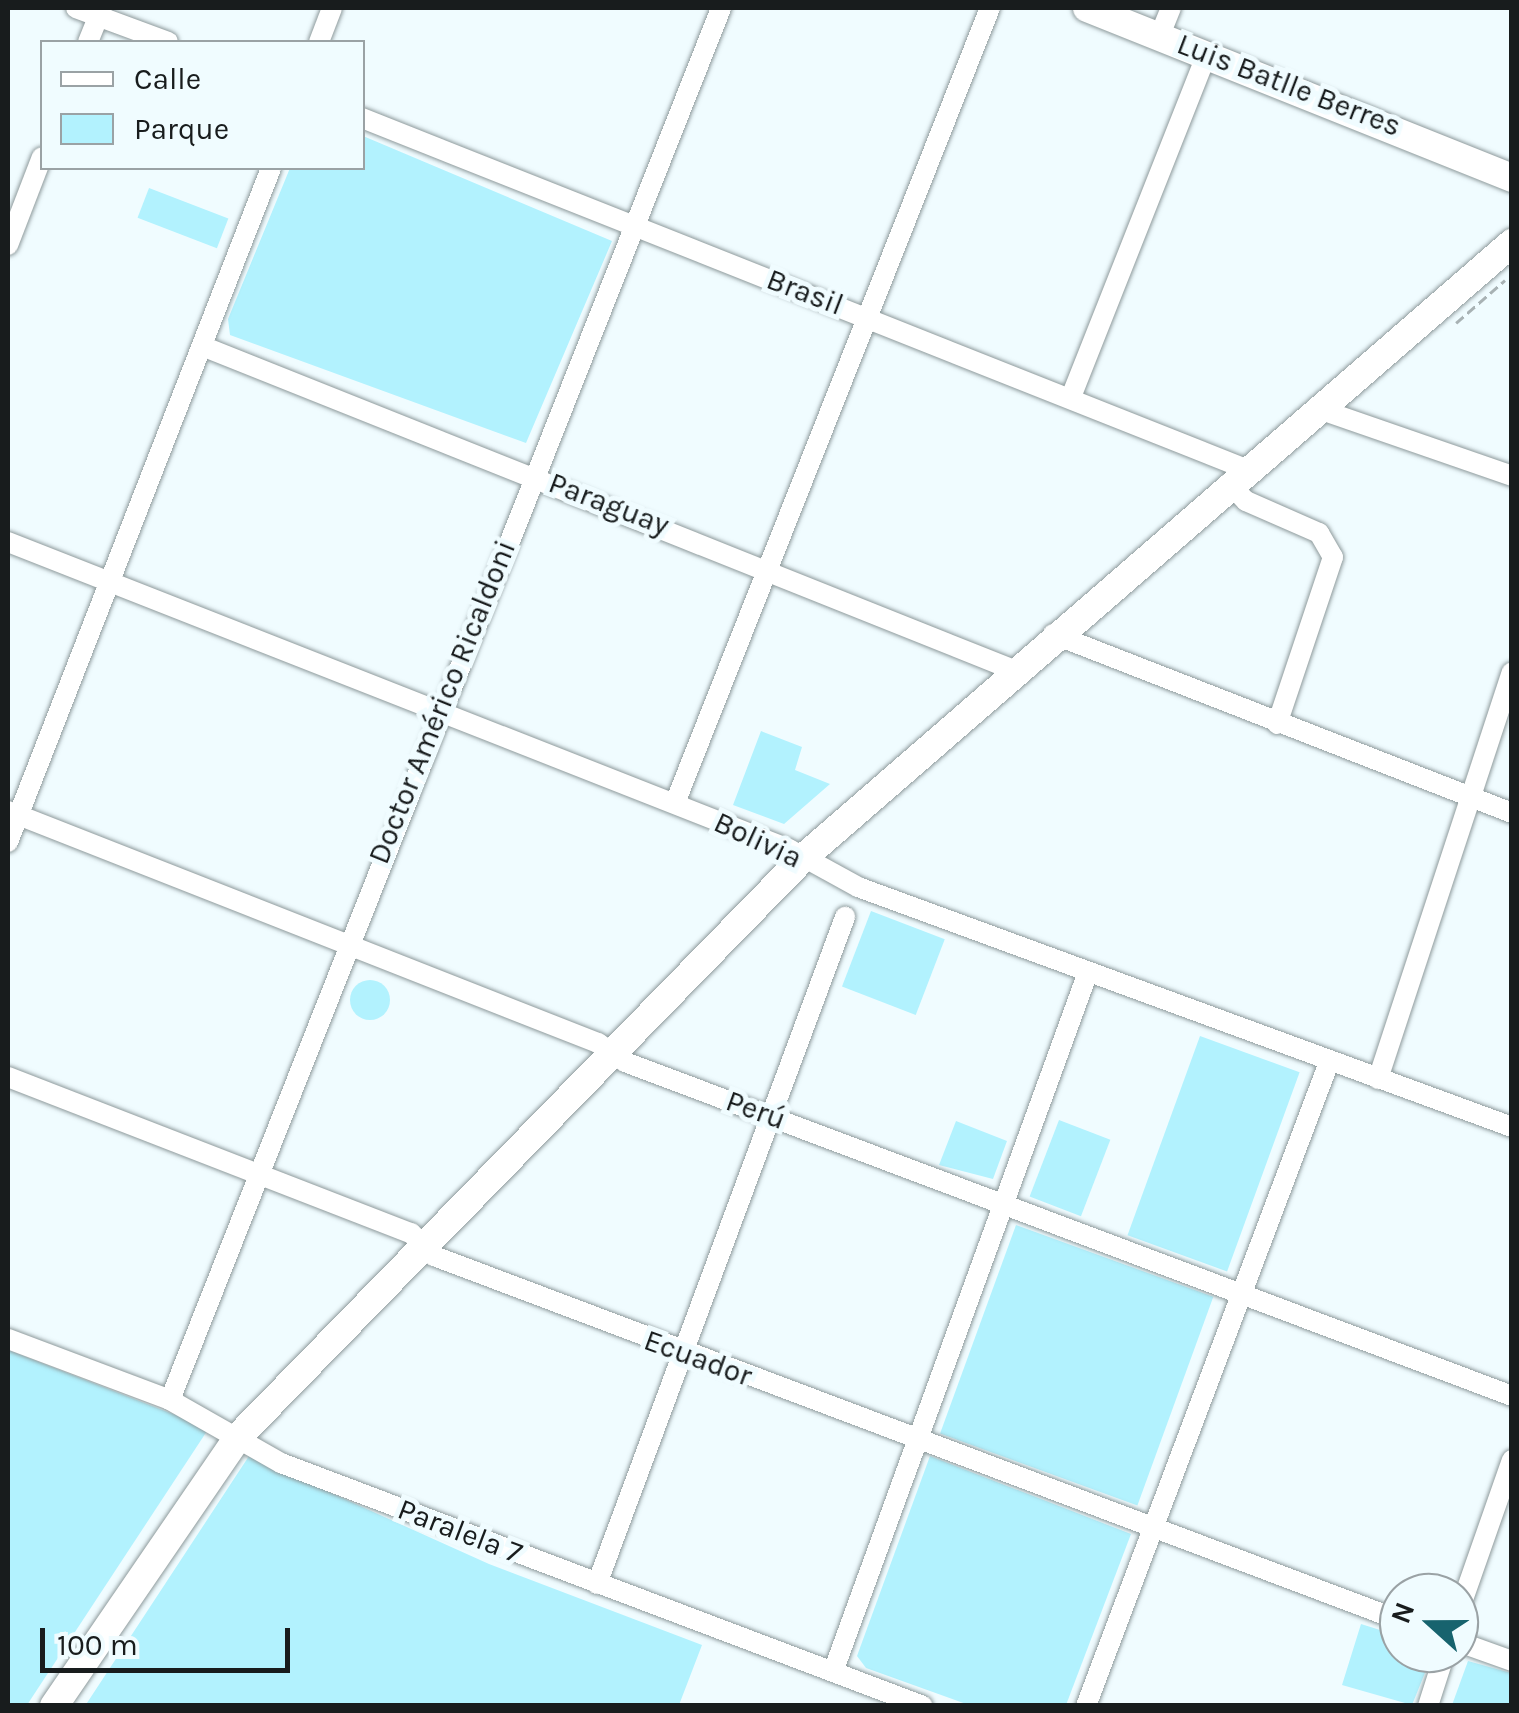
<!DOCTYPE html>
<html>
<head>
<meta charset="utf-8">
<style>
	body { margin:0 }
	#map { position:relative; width:1519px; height:1713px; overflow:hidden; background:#f0fcff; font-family:Karla,sans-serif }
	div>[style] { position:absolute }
	.green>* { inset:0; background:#b2f2fe; transform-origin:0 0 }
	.round { border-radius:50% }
	.path>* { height:2.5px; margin-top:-1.25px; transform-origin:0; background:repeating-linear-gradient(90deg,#a8b2b4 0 10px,transparent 0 15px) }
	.roads { filter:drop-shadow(0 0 2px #8e9a9c) drop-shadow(0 0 2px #8e9a9c) }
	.street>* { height:20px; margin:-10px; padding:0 10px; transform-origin:10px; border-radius:10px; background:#fff }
	.secondary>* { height:28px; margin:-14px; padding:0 14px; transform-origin:14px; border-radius:14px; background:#fff }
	span { translate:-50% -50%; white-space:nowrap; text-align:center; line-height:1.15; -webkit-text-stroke:10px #f0fcff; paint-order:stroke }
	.street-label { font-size:30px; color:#181c1d }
	.frame { position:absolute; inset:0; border:10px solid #181c1d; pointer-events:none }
	.legend { position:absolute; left:40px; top:40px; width:325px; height:130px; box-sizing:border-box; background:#f0fcff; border:2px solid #9aa2a5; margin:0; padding:12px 18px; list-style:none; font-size:30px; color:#181c1d }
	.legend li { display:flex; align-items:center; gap:20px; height:50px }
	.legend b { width:50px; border:2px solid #9aa2a5 }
	.north { position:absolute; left:1379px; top:1573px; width:100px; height:100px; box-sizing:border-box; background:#f0fcff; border:2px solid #9aa2a5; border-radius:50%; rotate:291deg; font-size:28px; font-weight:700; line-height:40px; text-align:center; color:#181c1d }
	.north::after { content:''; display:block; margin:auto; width:35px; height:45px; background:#17636e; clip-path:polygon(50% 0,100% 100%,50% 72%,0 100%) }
	.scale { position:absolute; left:40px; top:1628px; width:250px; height:45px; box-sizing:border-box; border:5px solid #181c1d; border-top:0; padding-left:12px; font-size:30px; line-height:35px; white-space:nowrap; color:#181c1d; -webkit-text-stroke:8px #f0fcff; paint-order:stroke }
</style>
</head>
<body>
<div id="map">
	<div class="green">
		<div style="clip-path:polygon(363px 136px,612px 241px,526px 443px,230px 335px,228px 319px,290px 168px,362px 168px)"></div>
		<div style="left:149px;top:188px;width:85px;height:32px;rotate:21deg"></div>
		<div style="clip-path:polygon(761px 731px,802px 747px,795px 770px,830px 784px,784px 824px,733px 805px)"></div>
		<div style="left:871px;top:911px;width:79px;height:81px;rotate:21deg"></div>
		<div class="round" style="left:350px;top:980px;width:40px;height:40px"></div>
		<div style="left:1200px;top:1036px;width:106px;height:212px;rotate:20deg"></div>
		<div style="left:1059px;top:1120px;width:55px;height:82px;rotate:21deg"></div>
		<div style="clip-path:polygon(956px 1121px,1007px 1141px,993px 1179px,939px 1165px)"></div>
		<div style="left:1016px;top:1225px;width:210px;height:222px;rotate:20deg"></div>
		<div style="clip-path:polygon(8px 1350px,209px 1428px,27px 1705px,8px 1705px)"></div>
		<div style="clip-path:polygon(249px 1456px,489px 1564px,702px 1645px,679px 1705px,85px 1706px)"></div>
		<div style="clip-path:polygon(930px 1456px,1131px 1534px,1066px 1705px,969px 1705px,866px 1668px,857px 1656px)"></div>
		<div style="clip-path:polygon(1361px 1624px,1399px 1636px,1399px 1653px,1433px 1653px,1412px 1705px,1342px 1685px)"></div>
		<div style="clip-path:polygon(1468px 1661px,1511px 1673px,1511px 1705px,1452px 1705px)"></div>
	</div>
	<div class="path">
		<div style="left:1456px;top:323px;width:65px;rotate:-41.3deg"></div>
	</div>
	<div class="roads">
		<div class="street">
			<div style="left:76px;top:8px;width:98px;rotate:20.3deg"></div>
			<div style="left:1160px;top:35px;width:29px;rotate:-68deg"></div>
			<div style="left:88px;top:42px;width:37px;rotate:-68deg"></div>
			<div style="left:319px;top:42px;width:36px;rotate:-69deg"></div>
			<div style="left:362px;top:118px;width:951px;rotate:21.66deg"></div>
			<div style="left:8px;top:245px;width:94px;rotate:-68.9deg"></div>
			<div style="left:202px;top:346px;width:871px;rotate:21.76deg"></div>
			<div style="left:1071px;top:397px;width:369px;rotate:-68.4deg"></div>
			<div style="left:1316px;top:408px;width:207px;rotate:19.1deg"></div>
			<div style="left:1229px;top:483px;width:25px;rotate:47deg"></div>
			<div style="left:1246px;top:501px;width:80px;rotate:23.7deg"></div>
			<div style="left:1319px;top:533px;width:28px;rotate:60deg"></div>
			<div style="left:1333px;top:557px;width:176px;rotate:108.5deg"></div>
			<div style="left:8px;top:542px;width:839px;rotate:21.46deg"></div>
			<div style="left:789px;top:849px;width:79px;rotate:28.8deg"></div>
			<div style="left:858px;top:887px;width:697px;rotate:20.15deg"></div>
			<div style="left:1053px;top:634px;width:493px;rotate:21.3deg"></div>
			<div style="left:675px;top:803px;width:855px;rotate:-68.39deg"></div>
			<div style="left:8px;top:811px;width:634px;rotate:21.47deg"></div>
			<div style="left:598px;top:1043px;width:33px;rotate:35deg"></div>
			<div style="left:625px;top:1062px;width:948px;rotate:20.63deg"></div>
			<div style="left:8px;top:842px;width:723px;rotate:-68.68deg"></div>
			<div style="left:8px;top:1077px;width:432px;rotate:21.2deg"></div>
			<div style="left:411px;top:1233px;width:33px;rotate:45deg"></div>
			<div style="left:434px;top:1256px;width:1031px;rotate:20.67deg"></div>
			<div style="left:1378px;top:1079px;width:428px;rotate:-71.8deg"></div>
			<div style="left:8px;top:1339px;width:173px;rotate:20.6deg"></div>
			<div style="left:170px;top:1400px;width:128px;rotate:29.6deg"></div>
			<div style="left:281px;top:1463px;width:686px;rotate:20.73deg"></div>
			<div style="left:170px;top:1400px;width:1497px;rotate:-68.4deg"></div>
			<div style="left:597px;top:1584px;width:712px;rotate:-69.6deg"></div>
			<div style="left:1459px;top:1611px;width:160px;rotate:-70.7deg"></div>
			<div style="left:1459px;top:1642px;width:56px;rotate:19.7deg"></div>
			<div style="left:833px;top:1672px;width:742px;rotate:-69.98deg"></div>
			<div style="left:1086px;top:1706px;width:685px;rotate:-69.32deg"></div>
			<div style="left:1428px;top:1706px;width:56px;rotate:-72.2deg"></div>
		</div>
		<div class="secondary">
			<div style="left:1087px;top:8px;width:458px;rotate:21.8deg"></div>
			<div style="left:54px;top:1706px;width:327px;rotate:-55.6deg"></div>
			<div style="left:239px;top:1436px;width:808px;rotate:-45.7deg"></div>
			<div style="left:803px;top:858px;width:939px;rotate:-40.94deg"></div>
		</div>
	</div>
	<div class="street-label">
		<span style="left:1289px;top:85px;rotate:21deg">Luis Batlle Berres</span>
		<span style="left:805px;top:292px;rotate:21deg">Brasil</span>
		<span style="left:609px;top:504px;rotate:21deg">Paraguay</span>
		<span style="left:442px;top:702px;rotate:-68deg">Doctor Américo Ricaldoni</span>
		<span style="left:758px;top:840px;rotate:25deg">Bolivia</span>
		<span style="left:756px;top:1110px;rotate:20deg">Perú</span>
		<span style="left:698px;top:1358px;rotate:20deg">Ecuador</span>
		<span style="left:460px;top:1531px;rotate:21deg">Paralela 7</span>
	</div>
	<div class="frame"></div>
	<ul class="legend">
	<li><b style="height:12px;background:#fff"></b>Calle</li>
	<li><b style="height:28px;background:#b2f2fe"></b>Parque</li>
	</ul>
	<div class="north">N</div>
	<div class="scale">100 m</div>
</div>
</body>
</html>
